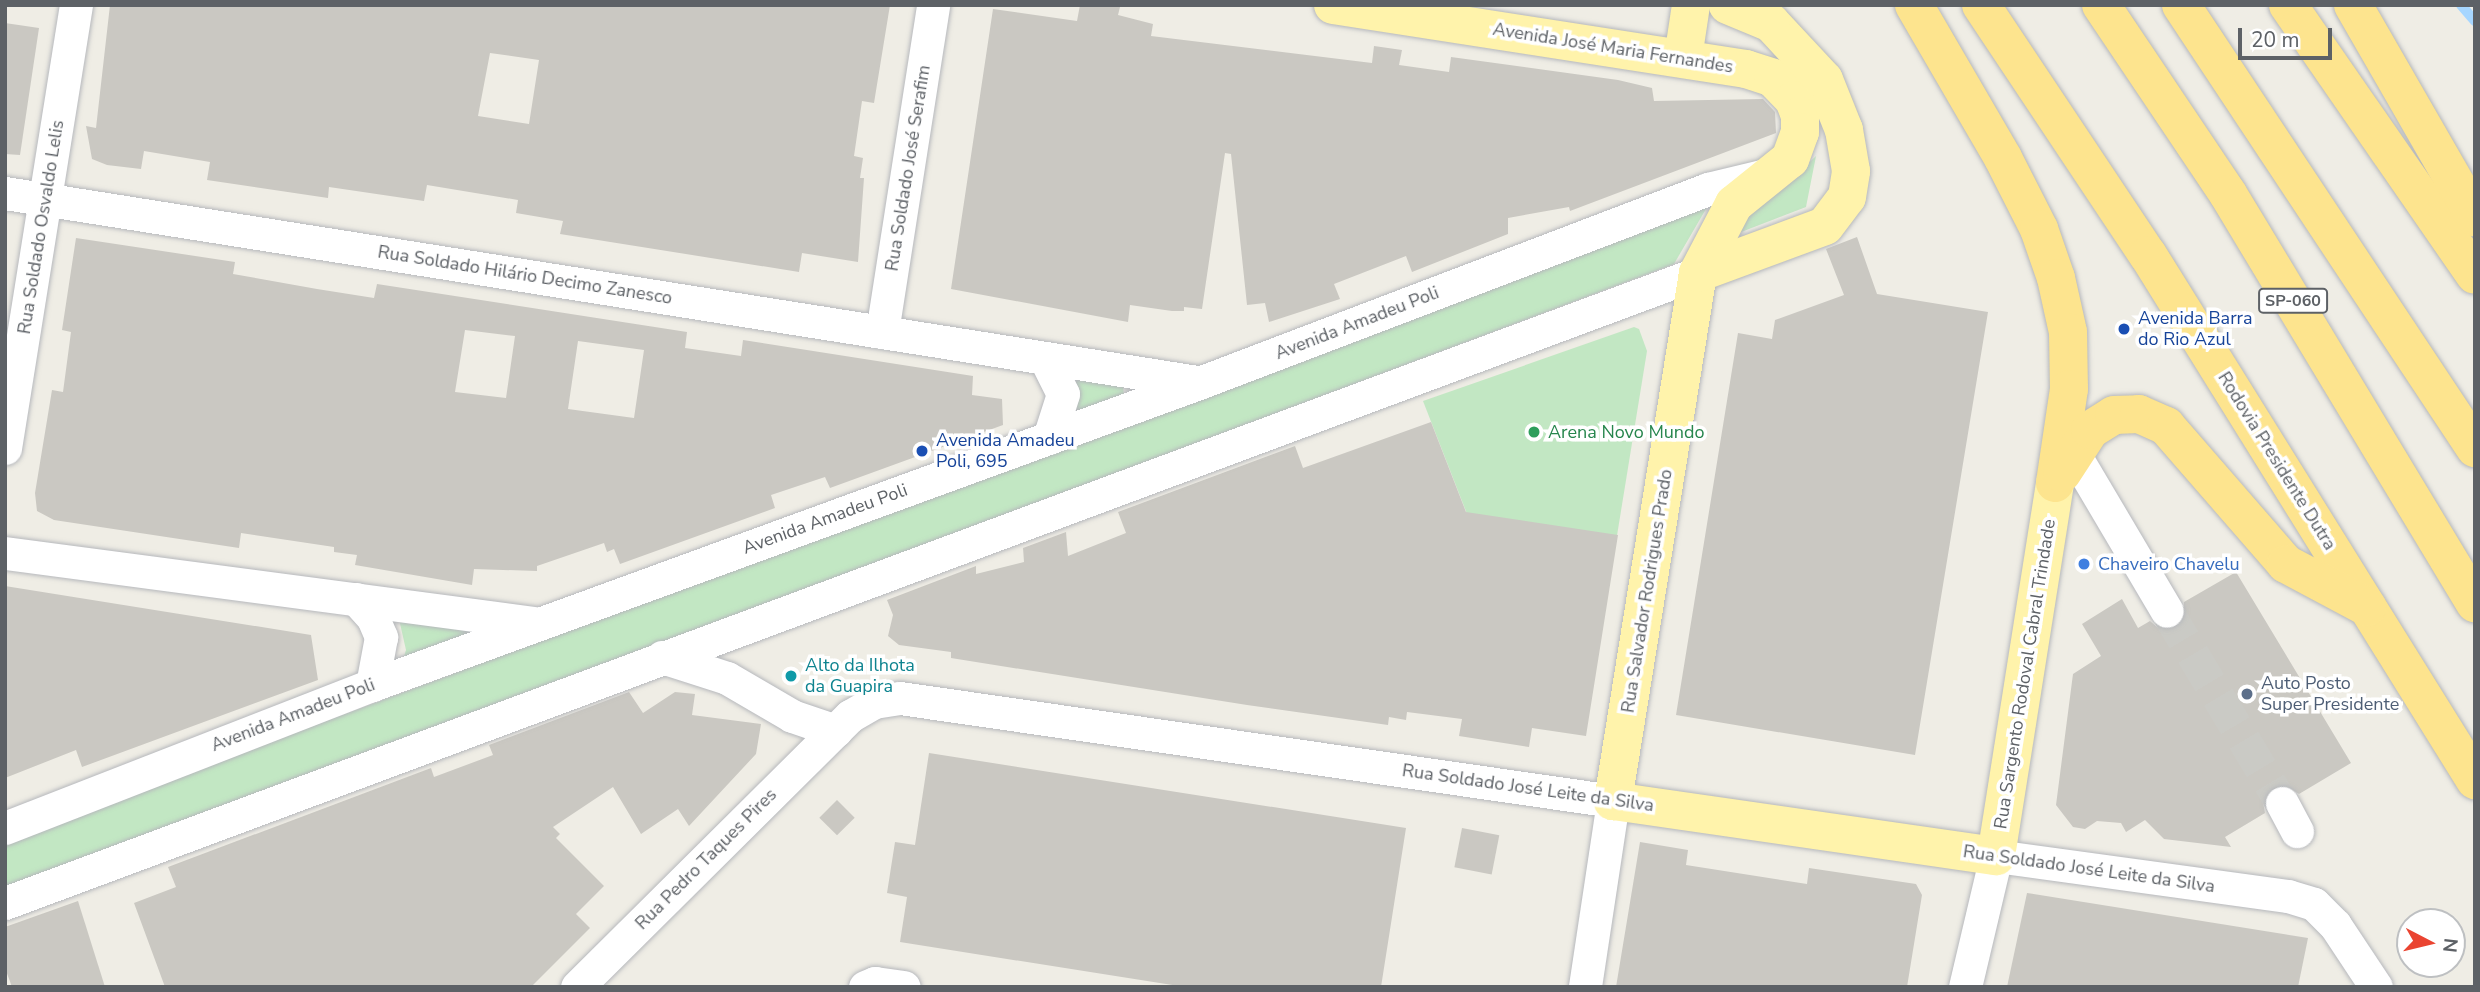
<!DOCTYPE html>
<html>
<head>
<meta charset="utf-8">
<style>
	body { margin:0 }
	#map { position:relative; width:2480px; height:992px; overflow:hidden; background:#efede5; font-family:"Nunito Sans",sans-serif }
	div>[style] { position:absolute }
	.green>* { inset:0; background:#c2e7c3 }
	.stream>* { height:10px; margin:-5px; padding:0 5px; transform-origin:5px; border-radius:5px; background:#a6d6ff }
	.building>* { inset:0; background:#cac8c2; transform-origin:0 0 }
	.minor-tunnel>* { height:33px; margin-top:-16.5px; transform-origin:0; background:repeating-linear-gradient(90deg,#cacac5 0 33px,transparent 0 50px) }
	.roads { filter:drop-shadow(0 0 2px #b6b8bc) drop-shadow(0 0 2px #b6b8bc) }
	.minor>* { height:33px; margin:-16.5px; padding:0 16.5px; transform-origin:16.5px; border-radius:16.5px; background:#fff }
	.major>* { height:38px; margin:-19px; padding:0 19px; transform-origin:19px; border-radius:19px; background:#fff3ab }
	.highway>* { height:38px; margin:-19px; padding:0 19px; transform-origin:19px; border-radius:19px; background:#fde48e }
	.dots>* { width:19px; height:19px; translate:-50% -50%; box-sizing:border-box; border:4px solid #fff; border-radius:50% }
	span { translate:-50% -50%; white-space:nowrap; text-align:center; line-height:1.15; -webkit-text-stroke:7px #fff; paint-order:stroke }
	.shield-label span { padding:2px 5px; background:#fff; border:2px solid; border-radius:5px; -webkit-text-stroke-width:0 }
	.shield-label { font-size:16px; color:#5d6166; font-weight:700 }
	.street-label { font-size:18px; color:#5d6166 }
	.transit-label { font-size:18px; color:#164399 }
	.left { translate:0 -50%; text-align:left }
	.leisure-label { font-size:18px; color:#27864d }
	.shop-label { font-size:18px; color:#366cbe }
	.culture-label { font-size:18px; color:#0d838f }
	.service-label { font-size:18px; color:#4e5e75 }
	.frame { position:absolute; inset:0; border:7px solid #5d6166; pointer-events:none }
	.north { position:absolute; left:2396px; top:908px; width:70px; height:70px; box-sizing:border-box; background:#fff; border:2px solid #bec0c2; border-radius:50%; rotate:97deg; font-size:19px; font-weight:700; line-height:28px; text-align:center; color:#5d6166 }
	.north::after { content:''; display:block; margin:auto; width:24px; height:32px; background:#ea4431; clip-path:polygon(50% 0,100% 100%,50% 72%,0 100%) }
	.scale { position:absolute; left:2238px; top:28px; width:94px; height:32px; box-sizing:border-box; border:4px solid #5d6166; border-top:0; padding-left:9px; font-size:21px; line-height:24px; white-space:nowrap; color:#5d6166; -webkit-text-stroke:5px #fff; paint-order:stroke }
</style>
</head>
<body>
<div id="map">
	<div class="green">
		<div style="clip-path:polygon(1816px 156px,1806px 207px,1723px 239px,1738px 208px,1787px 184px)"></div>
		<div style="clip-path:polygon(1710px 202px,1674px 264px,5px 890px,5px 840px,453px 674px,610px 610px)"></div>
		<div style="clip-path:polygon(1634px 327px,1639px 329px,1647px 351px,1614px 554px,1469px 519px,1423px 401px)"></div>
		<div style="clip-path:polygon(1075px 377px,1123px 386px,1124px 397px,1071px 417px,1077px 397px)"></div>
		<div style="clip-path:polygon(399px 619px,480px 628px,402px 663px,406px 650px)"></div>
	</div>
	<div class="stream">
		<div style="left:2461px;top:5px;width:21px;rotate:49deg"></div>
	</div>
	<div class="building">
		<div style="clip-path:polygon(evenodd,110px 5px,890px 5px,874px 103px,862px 101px,854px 156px,863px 158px,860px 178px,864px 178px,858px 262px,802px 253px,799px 272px,560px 234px,563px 221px,516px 213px,518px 200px,427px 185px,424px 201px,329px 187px,328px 198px,207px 180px,210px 162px,144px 151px,141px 169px,107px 165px,92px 159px,86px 126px,96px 128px,110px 5px,490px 53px,539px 60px,529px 124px,478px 116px,490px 53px)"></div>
		<div style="clip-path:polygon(1080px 5px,1120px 7px,1118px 15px,1153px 24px,1151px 36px,1372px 63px,1374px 46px,1402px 50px,1399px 65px,1449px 72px,1451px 57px,1618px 80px,1652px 88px,1654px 101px,1763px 99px,1775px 112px,1776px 133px,1570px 211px,1569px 207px,1508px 218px,1508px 234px,1412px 272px,1406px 256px,1334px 284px,1340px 299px,1269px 322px,1265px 303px,1247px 305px,1231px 154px,1225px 153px,1202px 309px,1184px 307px,1184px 311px,1172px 311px,1130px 305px,1128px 322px,951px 289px,993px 9px,1077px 21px)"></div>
		<div style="clip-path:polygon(5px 23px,39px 28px,20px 155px,5px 154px)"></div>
		<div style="clip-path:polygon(1857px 237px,1877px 294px,1988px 312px,1915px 755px,1676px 715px,1738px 333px,1772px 339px,1775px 320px,1844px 295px,1826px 249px)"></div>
		<div style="clip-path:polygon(evenodd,76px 238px,235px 262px,233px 274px,317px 289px,374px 298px,377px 284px,687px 332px,685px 348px,741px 356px,743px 340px,973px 376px,972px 395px,1002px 399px,1003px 425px,830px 488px,825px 477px,771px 495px,775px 508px,620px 564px,614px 549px,607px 552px,604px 543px,537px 566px,537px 571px,474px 569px,472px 585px,355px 565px,357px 555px,334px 552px,334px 547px,241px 533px,239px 548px,54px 520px,37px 511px,35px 493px,52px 390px,63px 392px,71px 332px,62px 330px,76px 238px,465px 330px,515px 336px,506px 398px,455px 392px,465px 330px,76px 238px,578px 341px,644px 350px,634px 418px,568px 409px,578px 341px)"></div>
		<div style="clip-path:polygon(1431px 422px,1466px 512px,1618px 535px,1586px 736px,1532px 728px,1529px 747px,1459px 736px,1462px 719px,1407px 712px,1406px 720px,1389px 717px,1388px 725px,1247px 705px,951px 658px,951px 652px,899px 645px,888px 636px,893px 615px,887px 600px,976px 566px,976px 574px,1024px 562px,1023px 548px,1066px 532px,1068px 556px,1126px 533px,1118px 512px,1295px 446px,1303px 468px)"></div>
		<div style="clip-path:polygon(2236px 572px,2351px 763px,2299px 794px,2283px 784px,2272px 786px,2263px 802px,2265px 813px,2225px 837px,2231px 847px,2164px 839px,2145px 820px,2126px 832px,2121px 823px,2097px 821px,2085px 829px,2073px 827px,2056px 805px,2073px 674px,2101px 656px,2082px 624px,2122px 599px,2138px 628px,2150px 621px,2158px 628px,2176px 628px,2184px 620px,2184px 602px)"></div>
		<div style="clip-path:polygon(5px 586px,311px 635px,318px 680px,82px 767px,76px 750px,5px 778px)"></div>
		<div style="clip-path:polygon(629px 692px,643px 713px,675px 692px,695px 694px,692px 715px,761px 724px,756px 754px,689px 826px,678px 809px,641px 834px,613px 787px,553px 827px,560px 834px,556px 838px,604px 886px,576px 914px,590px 928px,531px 987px,165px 987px,134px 903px,176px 887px,168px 867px,431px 768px,434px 777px,493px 755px,489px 745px)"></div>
		<div style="clip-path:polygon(929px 753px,1406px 828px,1381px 987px,1185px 987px,900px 942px,907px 897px,887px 893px,895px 842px,915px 845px)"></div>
		<div style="left:837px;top:800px;width:25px;height:25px;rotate:45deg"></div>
		<div style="left:1462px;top:828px;width:38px;height:40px;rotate:11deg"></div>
		<div style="clip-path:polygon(1640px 842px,1688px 850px,1686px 865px,1807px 884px,1809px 868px,1916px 884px,1922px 895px,1907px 987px,1616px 987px)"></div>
		<div style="clip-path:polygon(2027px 893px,2308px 938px,2298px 987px,2007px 987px)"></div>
		<div style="clip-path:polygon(78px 901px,105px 987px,12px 987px,5px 968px,5px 927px)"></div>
	</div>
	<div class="minor-tunnel">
		<div style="left:2167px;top:611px;width:224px;rotate:59.1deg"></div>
	</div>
	<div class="roads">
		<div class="minor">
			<div style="left:5px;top:193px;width:1207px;rotate:9.01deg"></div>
			<div style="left:882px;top:332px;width:331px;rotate:-81.1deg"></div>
			<div style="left:1045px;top:358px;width:40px;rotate:63.4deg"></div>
			<div style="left:1063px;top:394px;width:46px;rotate:107.7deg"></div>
			<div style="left:5px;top:448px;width:449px;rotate:-80.9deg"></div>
			<div style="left:2074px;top:454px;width:182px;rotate:59.4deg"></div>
			<div style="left:5px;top:553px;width:534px;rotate:7.54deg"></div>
			<div style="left:356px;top:599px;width:25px;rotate:48deg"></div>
			<div style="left:373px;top:618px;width:21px;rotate:67deg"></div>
			<div style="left:381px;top:637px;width:49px;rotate:100.6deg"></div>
			<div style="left:662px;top:657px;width:68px;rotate:17.9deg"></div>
			<div style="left:727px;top:678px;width:75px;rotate:30.3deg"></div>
			<div style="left:792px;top:716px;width:46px;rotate:18.8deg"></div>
			<div style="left:2282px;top:803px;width:32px;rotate:62deg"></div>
			<div style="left:5px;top:828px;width:394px;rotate:-21.3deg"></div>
			<div style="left:372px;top:685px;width:880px;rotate:-20.06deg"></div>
			<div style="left:1199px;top:383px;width:545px;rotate:-20.86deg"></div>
			<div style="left:1708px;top:189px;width:60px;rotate:-13.6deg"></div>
			<div style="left:5px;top:903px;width:1806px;rotate:-20.41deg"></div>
			<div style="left:577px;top:987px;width:385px;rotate:-44.8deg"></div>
			<div style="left:850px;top:716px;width:28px;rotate:-30deg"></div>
			<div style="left:874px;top:702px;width:26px;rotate:-9deg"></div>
			<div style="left:900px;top:698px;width:720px;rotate:8.22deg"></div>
			<div style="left:1613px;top:801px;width:188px;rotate:98.6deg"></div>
			<div style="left:865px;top:987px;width:11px;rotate:-22deg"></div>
			<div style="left:875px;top:983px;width:29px;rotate:8deg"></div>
			<div style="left:1965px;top:987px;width:135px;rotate:-76.7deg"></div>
			<div style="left:1996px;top:856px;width:295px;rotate:7.8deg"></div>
			<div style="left:2288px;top:896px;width:27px;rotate:17deg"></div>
			<div style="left:2314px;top:904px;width:30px;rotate:45deg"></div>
			<div style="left:2335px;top:925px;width:74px;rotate:56.5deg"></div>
		</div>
		<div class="major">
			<div style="left:1333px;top:5px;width:418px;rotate:8.8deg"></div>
			<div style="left:1746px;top:69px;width:28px;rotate:18deg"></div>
			<div style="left:1773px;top:78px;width:30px;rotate:46deg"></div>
			<div style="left:1794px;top:100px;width:17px;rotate:69deg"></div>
			<div style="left:1800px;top:116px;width:16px;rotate:90deg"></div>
			<div style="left:1800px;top:132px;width:29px;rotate:110deg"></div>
			<div style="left:1790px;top:159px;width:72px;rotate:141.2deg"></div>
			<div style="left:1734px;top:204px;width:78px;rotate:117.6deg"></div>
			<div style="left:1698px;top:273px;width:535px;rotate:99.15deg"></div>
			<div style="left:1613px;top:801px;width:387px;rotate:8.2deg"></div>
			<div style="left:1996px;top:856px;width:378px;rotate:-81deg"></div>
			<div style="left:1683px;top:58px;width:54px;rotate:-81.4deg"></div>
			<div style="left:1698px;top:273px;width:135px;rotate:-20.3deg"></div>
			<div style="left:1825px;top:226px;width:36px;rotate:-53deg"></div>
			<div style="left:1847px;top:197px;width:26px;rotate:-81deg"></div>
			<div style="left:1851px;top:171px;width:42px;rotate:-99.7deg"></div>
			<div style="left:1844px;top:130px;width:54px;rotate:-111.8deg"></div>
			<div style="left:1824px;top:80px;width:78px;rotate:-132.9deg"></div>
			<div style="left:1771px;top:23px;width:47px;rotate:-157.3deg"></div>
		</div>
		<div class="highway">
			<div style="left:1914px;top:5px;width:177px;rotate:59.8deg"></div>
			<div style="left:2003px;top:158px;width:80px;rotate:63.1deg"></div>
			<div style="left:2039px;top:229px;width:52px;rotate:70.9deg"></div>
			<div style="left:2056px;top:278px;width:55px;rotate:77.5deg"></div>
			<div style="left:2068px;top:332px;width:57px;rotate:89deg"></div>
			<div style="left:2069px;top:389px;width:95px;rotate:98.5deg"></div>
			<div style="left:1981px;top:5px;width:301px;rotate:56.3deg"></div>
			<div style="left:2148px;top:255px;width:619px;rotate:58.08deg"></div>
			<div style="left:2101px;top:5px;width:228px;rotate:56.1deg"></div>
			<div style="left:2228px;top:194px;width:478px;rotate:58.9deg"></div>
			<div style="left:2181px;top:5px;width:532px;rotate:56.43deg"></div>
			<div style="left:2288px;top:5px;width:328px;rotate:55.3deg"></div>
			<div style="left:2353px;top:5px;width:245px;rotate:60.1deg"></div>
			<div style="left:2062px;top:473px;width:51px;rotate:-56.9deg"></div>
			<div style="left:2090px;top:430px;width:28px;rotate:-32deg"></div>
			<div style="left:2114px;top:415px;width:25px;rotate:-2deg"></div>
			<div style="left:2139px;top:414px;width:30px;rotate:24deg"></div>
			<div style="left:2166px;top:426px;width:183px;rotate:49deg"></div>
			<div style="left:2286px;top:564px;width:92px;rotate:28deg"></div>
		</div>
	</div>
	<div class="dots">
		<div style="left:2124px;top:329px;background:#1a4fb4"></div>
		<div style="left:1534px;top:432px;background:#2e9e5b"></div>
		<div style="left:922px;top:451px;background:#1a4fb4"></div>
		<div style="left:2084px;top:564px;background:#3f7fe0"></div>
		<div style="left:791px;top:676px;background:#0f9aa8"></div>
		<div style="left:2247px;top:694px;background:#5c6f8a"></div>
	</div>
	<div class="shield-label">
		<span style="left:2293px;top:301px">SP-060</span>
	</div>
	<div class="street-label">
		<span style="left:1613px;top:48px;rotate:9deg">Avenida José Maria Fernandes</span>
		<span style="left:908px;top:168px;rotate:-81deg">Rua Soldado José Serafim</span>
		<span style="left:41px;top:227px;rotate:-81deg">Rua Soldado Osvaldo Lelis</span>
		<span style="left:525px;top:275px;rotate:9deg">Rua Soldado Hilário Decimo Zanesco</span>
		<span style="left:1357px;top:323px;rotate:-21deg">Avenida Amadeu Poli</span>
		<span style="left:2277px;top:461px;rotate:58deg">Rodovia Presidente Dutra</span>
		<span style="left:825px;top:519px;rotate:-20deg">Avenida Amadeu Poli</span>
		<span style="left:1647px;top:591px;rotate:-81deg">Rua Salvador Rodrigues Prado</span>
		<span style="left:2025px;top:674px;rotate:-81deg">Rua Sargento Rodoval Cabral Trindade</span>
		<span style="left:293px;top:715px;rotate:-21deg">Avenida Amadeu Poli</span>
		<span style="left:1528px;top:788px;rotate:8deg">Rua Soldado José Leite da Silva</span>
		<span style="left:706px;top:859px;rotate:-45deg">Rua Pedro Taques Pires</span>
		<span style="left:2089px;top:869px;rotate:8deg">Rua Soldado José Leite da Silva</span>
	</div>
	<div class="transit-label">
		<span class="left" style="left:2138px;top:329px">Avenida Barra<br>do Rio Azul</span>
		<span class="left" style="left:936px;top:451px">Avenida Amadeu<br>Poli, 695</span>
	</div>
	<div class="leisure-label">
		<span class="left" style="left:1548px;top:432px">Arena Novo Mundo</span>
	</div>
	<div class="shop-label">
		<span class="left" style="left:2098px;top:564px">Chaveiro Chavelu</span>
	</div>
	<div class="culture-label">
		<span class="left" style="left:805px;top:676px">Alto da Ilhota<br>da Guapira</span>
	</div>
	<div class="service-label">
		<span class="left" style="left:2261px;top:694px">Auto Posto<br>Super Presidente</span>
	</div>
	<div class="frame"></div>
	<div class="north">N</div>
	<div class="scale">20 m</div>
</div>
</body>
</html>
